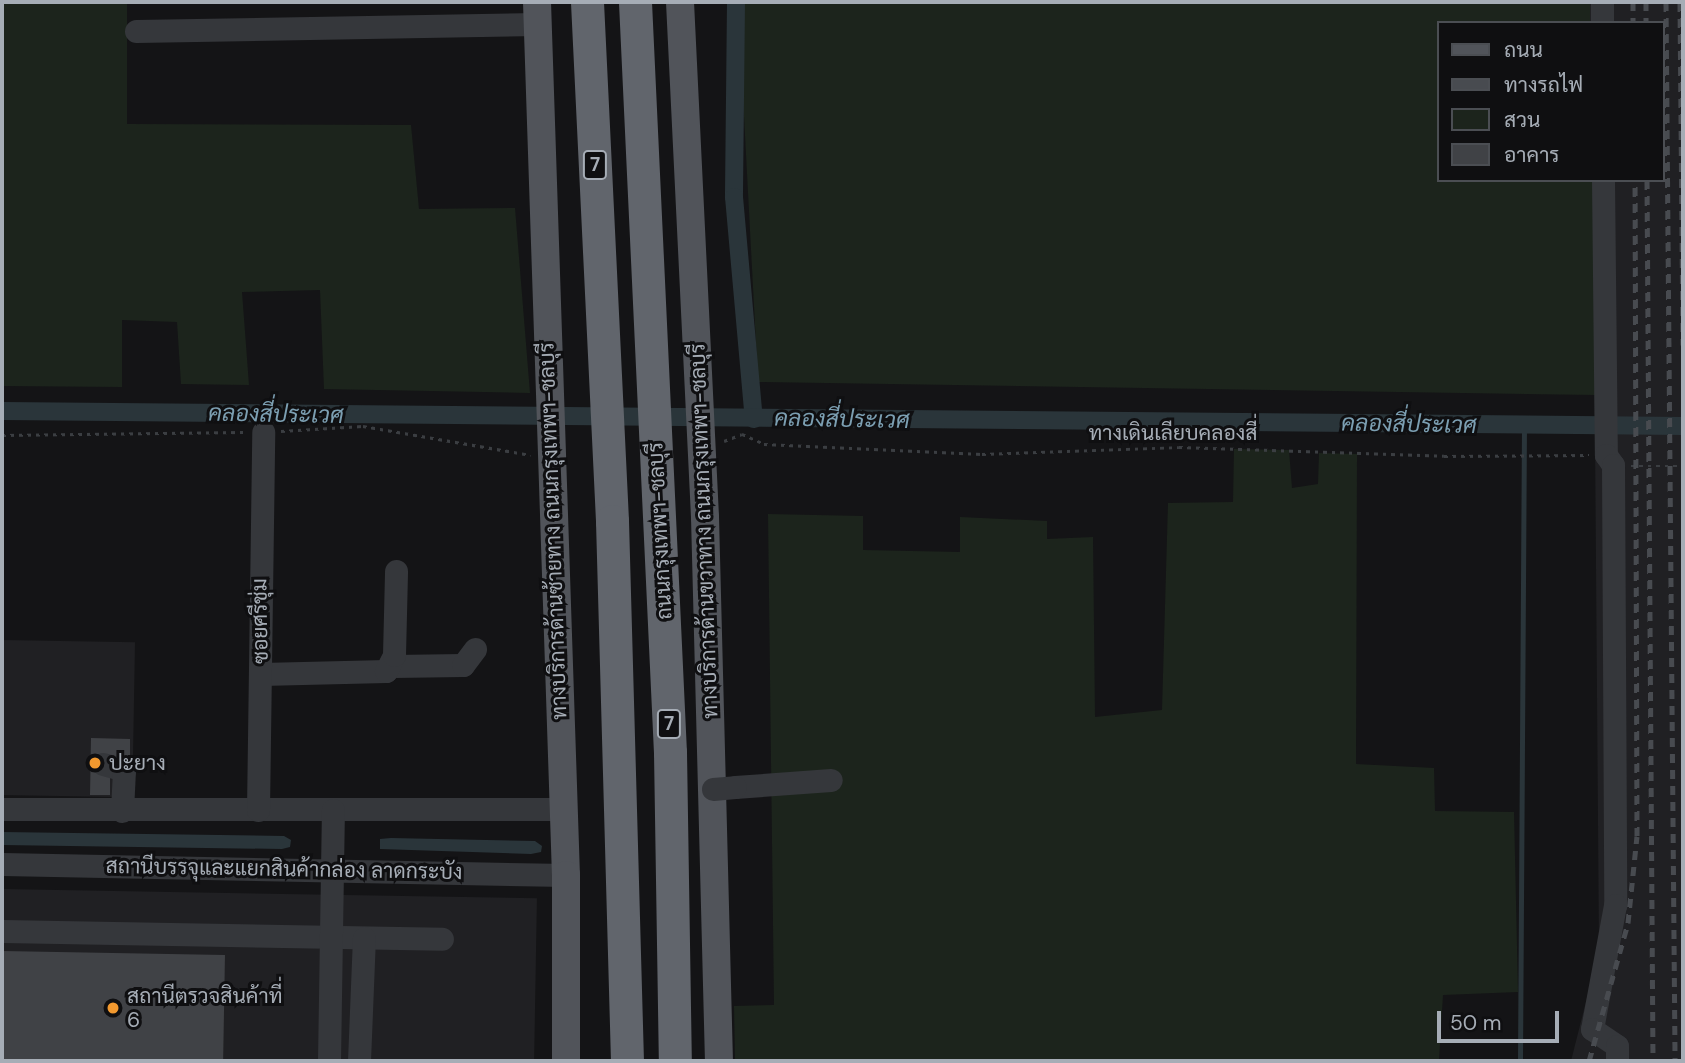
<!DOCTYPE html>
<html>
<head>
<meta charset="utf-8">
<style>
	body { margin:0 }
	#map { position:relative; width:1685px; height:1063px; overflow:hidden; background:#141416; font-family:"DM Sans",Sarabun,sans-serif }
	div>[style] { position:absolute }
	.built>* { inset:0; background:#202023; transform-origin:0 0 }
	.green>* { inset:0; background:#1c241c }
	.water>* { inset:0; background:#2a353a }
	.stream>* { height:5px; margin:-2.5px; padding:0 2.5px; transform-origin:2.5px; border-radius:2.5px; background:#2a353a }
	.canal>* { height:18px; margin:-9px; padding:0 9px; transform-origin:9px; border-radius:9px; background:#2a353a }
	.building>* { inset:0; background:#404246; transform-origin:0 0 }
	.path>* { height:2.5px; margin-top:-1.25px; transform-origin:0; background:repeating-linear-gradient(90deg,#3b3e42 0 3.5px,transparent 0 8.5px) }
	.minor>* { height:23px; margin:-11.5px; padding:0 11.5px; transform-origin:11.5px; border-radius:11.5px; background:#35373b }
	.major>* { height:28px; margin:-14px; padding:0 14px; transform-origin:14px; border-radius:14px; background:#51545a }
	.highway>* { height:33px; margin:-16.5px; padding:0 16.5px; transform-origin:16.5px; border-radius:16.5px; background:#61656c }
	.rail>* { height:5px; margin-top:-2.5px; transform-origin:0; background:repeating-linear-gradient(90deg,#484b50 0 9px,transparent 0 16px) }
	.minor-bridge>* { height:23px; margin:-11.5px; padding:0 11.5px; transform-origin:11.5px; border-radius:11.5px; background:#35373b }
	.dots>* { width:19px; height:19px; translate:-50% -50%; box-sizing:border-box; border:4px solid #0f0f11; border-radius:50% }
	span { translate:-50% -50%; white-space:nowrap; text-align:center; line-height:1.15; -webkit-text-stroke:6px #0f0f11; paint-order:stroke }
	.shield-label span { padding:2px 5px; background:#0f0f11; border:2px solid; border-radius:5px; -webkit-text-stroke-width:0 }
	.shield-label { font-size:19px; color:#a6adb6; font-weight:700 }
	.street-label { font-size:21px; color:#a6adb6 }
	.poi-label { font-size:21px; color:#a6adb6 }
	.left { translate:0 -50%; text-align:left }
	.water-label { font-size:23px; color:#7c9fb2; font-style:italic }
	.frame { position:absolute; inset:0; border:4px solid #a6adb6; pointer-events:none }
	.legend { position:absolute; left:1437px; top:21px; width:228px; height:161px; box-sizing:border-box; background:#0f0f11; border:2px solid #4b4e53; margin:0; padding:9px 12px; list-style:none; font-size:21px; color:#a6adb6 }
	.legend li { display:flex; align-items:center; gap:14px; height:35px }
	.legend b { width:35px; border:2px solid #4b4e53 }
	.scale { position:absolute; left:1437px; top:1011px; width:122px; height:32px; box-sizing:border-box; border:4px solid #a6adb6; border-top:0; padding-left:9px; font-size:21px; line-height:24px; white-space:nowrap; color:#a6adb6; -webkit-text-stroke:5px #0f0f11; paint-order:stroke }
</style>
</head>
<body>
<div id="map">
	<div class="built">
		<div style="clip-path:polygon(1590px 2px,1683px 2px,1683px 1061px,1571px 1061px,1599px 950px,1593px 180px,1662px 180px,1662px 23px,1590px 23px)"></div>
		<div style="left:2px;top:640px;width:133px;height:155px;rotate:1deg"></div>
		<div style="left:2px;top:889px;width:535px;height:172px;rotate:1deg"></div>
	</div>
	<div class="green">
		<div style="clip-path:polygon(2px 2px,127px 2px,127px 124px,411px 125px,419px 209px,515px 208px,530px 393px,324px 389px,320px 290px,242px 292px,249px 385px,181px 384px,177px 322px,122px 320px,122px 387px,2px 386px)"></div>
		<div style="clip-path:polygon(738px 2px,1590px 2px,1590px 23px,1438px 23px,1438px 180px,1593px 180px,1596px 395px,758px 382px)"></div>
		<div style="clip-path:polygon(1234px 449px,1289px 450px,1292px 488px,1318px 484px,1319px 453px,1357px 454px,1356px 764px,1434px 768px,1435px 811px,1514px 812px,1518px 992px,1443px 995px,1439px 1061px,735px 1061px,734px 1006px,774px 1005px,768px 514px,863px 516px,863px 550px,960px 552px,960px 517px,1047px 521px,1047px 539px,1093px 537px,1095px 717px,1162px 710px,1168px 503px,1233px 502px)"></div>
	</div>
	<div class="water">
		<div style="clip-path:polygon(2px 832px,284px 836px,291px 840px,290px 847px,282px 849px,2px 845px)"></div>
		<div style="clip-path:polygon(391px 838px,535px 841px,542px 846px,541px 852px,531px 854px,380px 849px,380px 839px)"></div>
	</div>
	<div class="stream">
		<div style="left:1520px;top:1061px;width:634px;rotate:-89.64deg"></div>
	</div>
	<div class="canal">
		<div style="left:736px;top:2px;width:195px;rotate:90.6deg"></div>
		<div style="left:734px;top:197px;width:223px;rotate:84.9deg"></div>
		<div style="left:2px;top:411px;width:1681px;rotate:0.51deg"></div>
	</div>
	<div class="building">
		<div style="clip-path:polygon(91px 738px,130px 739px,130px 758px,99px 757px,110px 770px,110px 795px,90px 795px)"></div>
		<div style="left:2px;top:951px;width:223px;height:110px;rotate:1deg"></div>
	</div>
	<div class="path">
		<div style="left:281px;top:431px;width:82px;rotate:-3.5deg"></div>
		<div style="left:363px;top:426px;width:170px;rotate:9.8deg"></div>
		<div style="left:2px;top:435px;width:241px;rotate:-0.7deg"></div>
		<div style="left:724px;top:441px;width:19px;rotate:-21deg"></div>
		<div style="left:742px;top:434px;width:24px;rotate:24deg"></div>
		<div style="left:764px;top:444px;width:218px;rotate:2.6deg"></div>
		<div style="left:982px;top:454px;width:197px;rotate:-2deg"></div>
		<div style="left:1179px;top:447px;width:265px;rotate:1.9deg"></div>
		<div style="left:1444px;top:456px;width:145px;rotate:-0.4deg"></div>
		<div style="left:1631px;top:466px;width:52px"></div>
	</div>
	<div class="minor">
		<div style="left:1602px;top:2px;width:21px;rotate:90deg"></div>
		<div style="left:136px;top:31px;width:401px;rotate:-1deg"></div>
		<div style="left:1603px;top:180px;width:275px;rotate:89.4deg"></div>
		<div style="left:1606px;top:455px;width:12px;rotate:55deg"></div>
		<div style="left:1613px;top:465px;width:440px;rotate:89.7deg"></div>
		<div style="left:1615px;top:905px;width:126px;rotate:100.5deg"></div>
		<div style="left:1592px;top:1029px;width:30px;rotate:34deg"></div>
		<div style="left:1617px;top:1046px;width:15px;rotate:90deg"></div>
		<div style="left:393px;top:666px;width:70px;rotate:-0.8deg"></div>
		<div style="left:463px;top:665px;width:20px;rotate:-53deg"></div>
		<div style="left:261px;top:674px;width:125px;rotate:-1.4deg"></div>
		<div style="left:386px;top:671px;width:18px;rotate:-63deg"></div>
		<div style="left:394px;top:655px;width:84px;rotate:-88.6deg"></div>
		<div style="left:103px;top:764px;width:22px;rotate:16deg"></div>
		<div style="left:124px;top:770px;width:41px;rotate:92.8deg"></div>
		<div style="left:735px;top:787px;width:96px;rotate:-4.2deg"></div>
		<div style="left:2px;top:809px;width:561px"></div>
		<div style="left:258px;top:810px;width:378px;rotate:-89.2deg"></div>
		<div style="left:2px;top:864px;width:564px;rotate:1.12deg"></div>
		<div style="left:2px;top:931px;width:440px;rotate:1deg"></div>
		<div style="left:329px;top:1061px;width:251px;rotate:-89.1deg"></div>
		<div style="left:359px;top:1061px;width:123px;rotate:-87.7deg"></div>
	</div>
	<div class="major">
		<div style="left:537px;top:2px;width:873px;rotate:88.1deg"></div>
		<div style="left:566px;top:875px;width:186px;rotate:90deg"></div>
		<div style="left:680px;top:2px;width:516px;rotate:87.22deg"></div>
		<div style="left:705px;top:517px;width:544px;rotate:88.53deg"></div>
	</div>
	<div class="highway">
		<div style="left:587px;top:2px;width:520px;rotate:87.24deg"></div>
		<div style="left:612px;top:521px;width:540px;rotate:88.41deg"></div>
		<div style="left:635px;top:2px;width:751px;rotate:87.33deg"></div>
		<div style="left:670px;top:752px;width:309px;rotate:89.1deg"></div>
	</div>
	<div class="rail">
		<div style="left:1633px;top:2px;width:21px;rotate:90deg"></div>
		<div style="left:1646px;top:2px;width:21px;rotate:90deg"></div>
		<div style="left:1666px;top:2px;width:1059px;rotate:89.51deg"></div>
		<div style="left:1680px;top:2px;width:343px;rotate:89.5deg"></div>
		<div style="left:1647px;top:180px;width:881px;rotate:89.61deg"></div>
		<div style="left:1589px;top:1061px;width:143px;rotate:-74.2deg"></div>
		<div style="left:1628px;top:923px;width:87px;rotate:-84.1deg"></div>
		<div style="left:1637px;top:836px;width:656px;rotate:-90.17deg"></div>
	</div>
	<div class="minor-bridge">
		<div style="left:713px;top:789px;width:22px;rotate:-5deg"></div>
	</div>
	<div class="dots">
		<div style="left:95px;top:763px;background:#f2992f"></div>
		<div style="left:113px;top:1008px;background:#f2992f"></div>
	</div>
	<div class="shield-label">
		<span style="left:595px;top:165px">7</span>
		<span style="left:669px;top:724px">7</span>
	</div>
	<div class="street-label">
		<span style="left:1173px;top:433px">ทางเดินเลียบคลองสี่</span>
		<span style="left:553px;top:531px;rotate:-92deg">ทางบริการด้านซ้ายทาง ถนนกรุงเทพฯ-ชลบุรี</span>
		<span style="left:660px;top:531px;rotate:-93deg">ถนนกรุงเทพฯ-ชลบุรี</span>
		<span style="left:704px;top:531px;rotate:-92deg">ทางบริการด้านขวาทาง ถนนกรุงเทพฯ-ชลบุรี</span>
		<span style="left:260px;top:621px;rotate:-91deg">ซอยศรีชุ่ม</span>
		<span style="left:284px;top:869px;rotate:1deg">สถานีบรรจุและแยกสินค้ากล่อง ลาดกระบัง</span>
	</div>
	<div class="poi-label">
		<span class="left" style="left:109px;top:763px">ปะยาง</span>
		<span class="left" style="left:127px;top:1008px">สถานีตรวจสินค้าที่<br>6</span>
	</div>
	<div class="water-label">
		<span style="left:276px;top:414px;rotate:1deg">คลองสี่ประเวศ</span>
		<span style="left:842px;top:419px;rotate:1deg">คลองสี่ประเวศ</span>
		<span style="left:1409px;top:424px;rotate:1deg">คลองสี่ประเวศ</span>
	</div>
	<div class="frame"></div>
	<ul class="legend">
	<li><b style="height:9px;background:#51545a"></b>ถนน</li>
	<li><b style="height:9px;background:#484b50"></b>ทางรถไฟ</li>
	<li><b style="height:19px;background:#1c241c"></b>สวน</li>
	<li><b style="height:19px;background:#404246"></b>อาคาร</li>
	</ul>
	<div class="scale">50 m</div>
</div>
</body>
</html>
